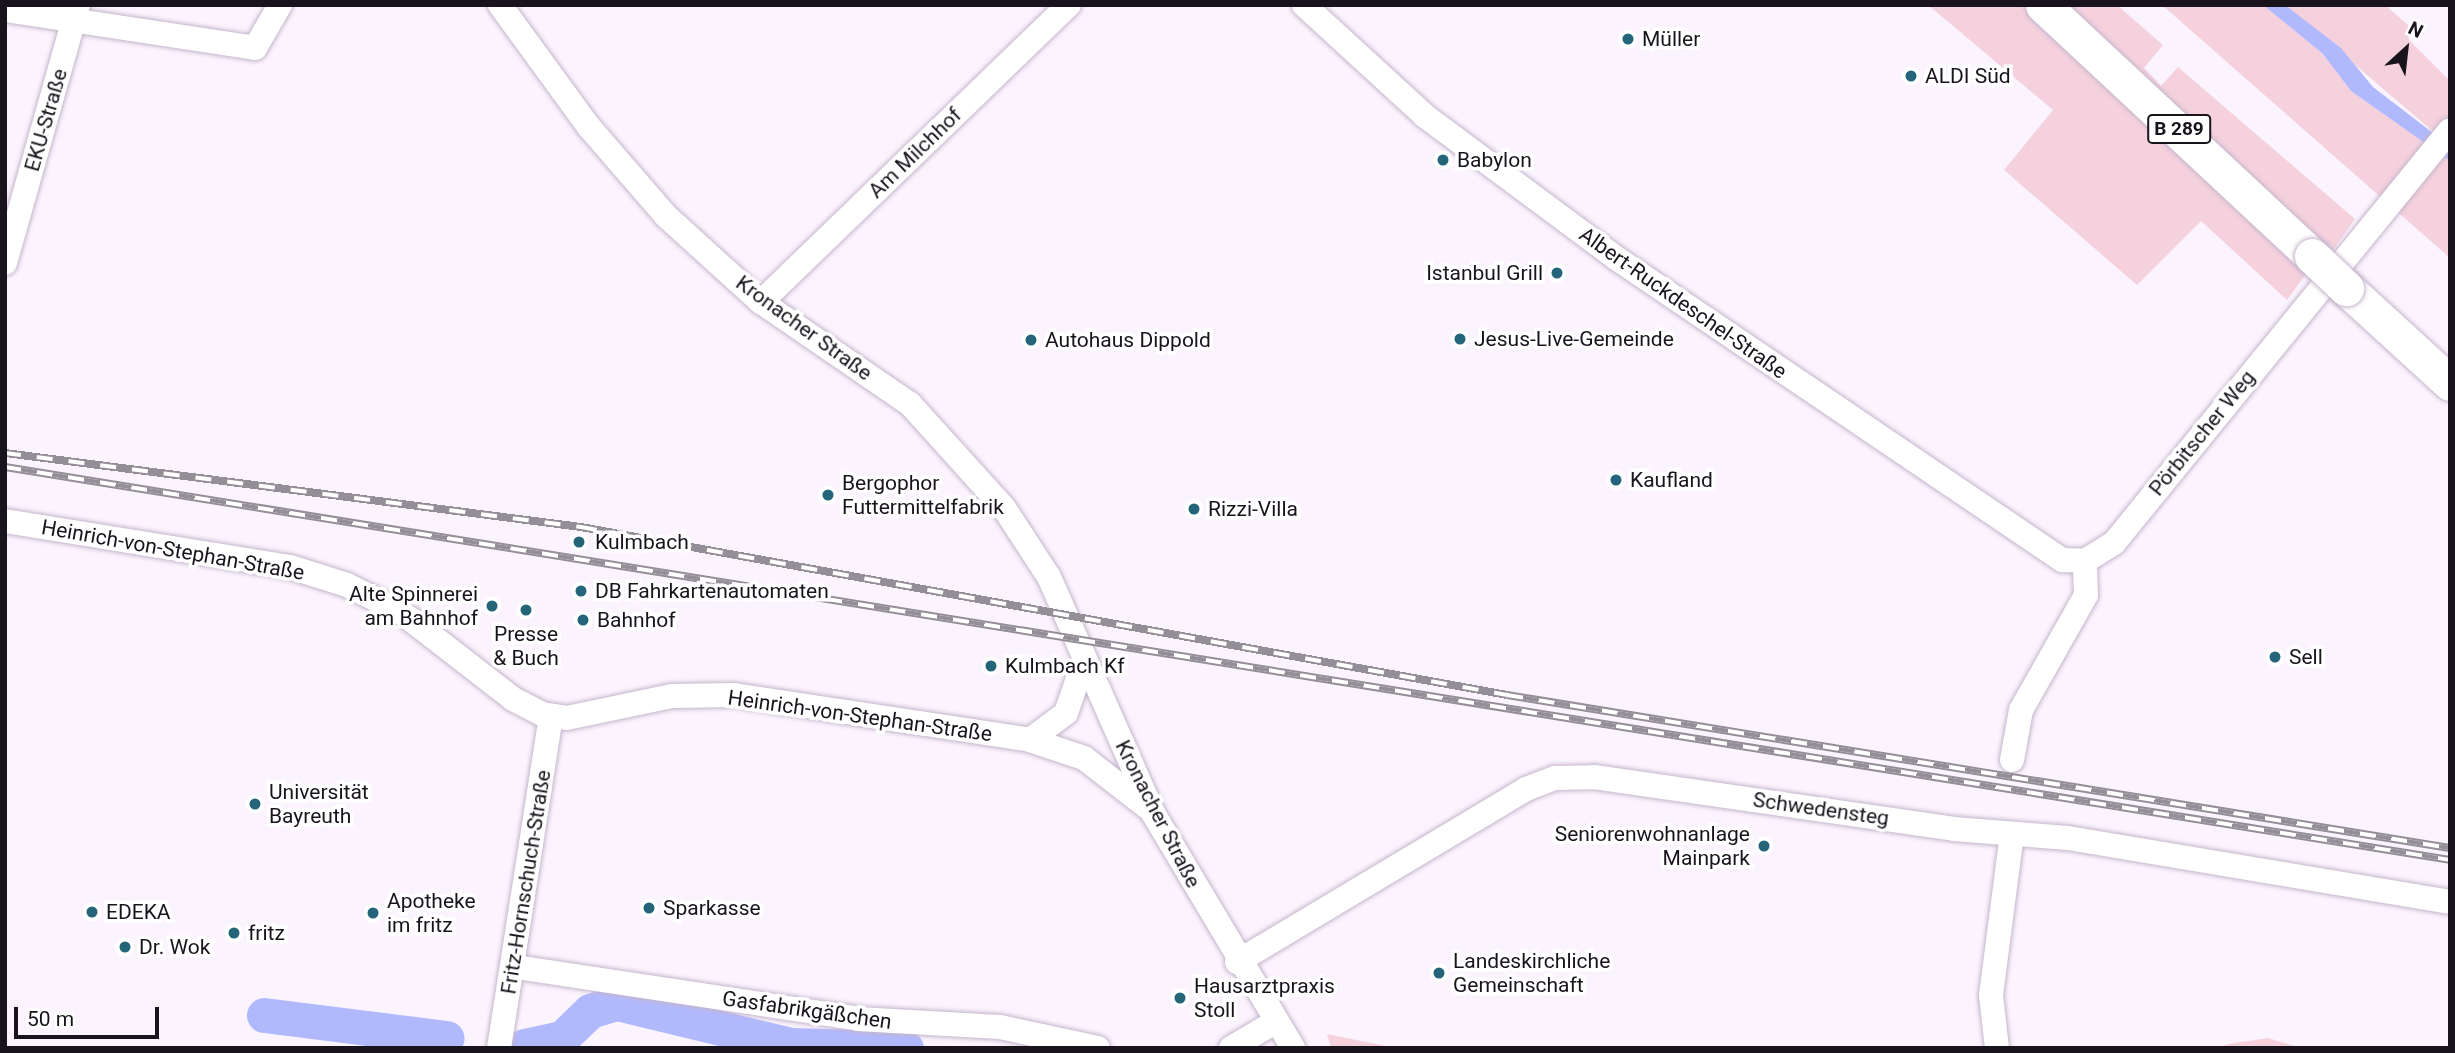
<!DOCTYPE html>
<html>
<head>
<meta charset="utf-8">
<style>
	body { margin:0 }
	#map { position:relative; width:2455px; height:1053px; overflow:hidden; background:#fbf4fe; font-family:Roboto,sans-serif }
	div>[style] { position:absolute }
	.green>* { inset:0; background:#f5d1de }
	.water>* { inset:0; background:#b1b9fd }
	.river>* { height:35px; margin:-17.5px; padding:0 17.5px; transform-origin:17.5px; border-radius:17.5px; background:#b1b9fd }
	.roads { filter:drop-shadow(0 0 2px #c5b5cb) drop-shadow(0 0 2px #c5b5cb) }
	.minor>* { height:24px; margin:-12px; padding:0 12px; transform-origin:12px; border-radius:12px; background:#fff }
	.highway>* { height:35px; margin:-17.5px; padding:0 17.5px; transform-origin:17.5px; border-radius:17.5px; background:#fff }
	.rail>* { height:8px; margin-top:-4px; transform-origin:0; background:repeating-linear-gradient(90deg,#fff 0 16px,#948e97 0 32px); box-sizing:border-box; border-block:2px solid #948e97 }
	.bridges { filter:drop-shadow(0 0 2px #c5b5cb) drop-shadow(0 0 2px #c5b5cb) }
	.highway-bridge>* { height:35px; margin:-17.5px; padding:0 17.5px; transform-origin:17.5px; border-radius:17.5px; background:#fff }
	.dots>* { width:19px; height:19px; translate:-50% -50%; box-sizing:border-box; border:4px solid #fff; border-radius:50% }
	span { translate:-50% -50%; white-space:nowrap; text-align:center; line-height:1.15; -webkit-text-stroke:7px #fff; paint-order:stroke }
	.shield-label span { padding:2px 5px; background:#fff; border:2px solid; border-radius:5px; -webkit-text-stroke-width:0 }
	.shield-label { font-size:19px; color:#19141c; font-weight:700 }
	.poi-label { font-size:21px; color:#19141c }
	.left { translate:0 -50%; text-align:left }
	.right { translate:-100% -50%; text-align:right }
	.street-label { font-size:21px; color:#19141c }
	.frame { position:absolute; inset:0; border:7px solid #19141c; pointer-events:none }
	.north { position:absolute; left:2371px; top:14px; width:70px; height:70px; -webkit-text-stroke:5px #fff; paint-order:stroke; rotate:27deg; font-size:19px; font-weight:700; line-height:28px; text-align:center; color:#19141c }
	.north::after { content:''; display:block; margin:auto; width:24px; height:32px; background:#19141c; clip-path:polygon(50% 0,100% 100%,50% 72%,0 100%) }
	.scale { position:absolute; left:14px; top:1007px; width:145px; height:32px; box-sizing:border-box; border:4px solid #19141c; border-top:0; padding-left:9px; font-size:21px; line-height:24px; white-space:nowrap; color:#19141c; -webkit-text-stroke:5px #fff; paint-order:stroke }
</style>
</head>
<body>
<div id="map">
	<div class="green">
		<div style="clip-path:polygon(1928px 5px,2026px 5px,2309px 270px,2287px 300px,2201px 221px,2137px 285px,2004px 170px,2053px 110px)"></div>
		<div style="clip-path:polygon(2060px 5px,2117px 5px,2163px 45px,2144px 68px,2161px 86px,2178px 67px,2355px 219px,2333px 250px,2314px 233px,2309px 238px)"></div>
		<div style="clip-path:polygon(2162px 5px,2263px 5px,2322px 53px,2351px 91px,2450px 161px,2450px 258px)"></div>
		<div style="clip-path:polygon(2285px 5px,2385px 5px,2408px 25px,2409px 40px,2450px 81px,2450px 146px)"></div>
		<div style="clip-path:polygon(1327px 1034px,1395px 1048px,1331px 1048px)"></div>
		<div style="clip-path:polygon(2268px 1038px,2301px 1048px,2216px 1048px,2229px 1044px)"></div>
	</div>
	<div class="water">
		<div style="clip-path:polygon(2263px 5px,2285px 5px,2341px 48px,2373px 87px,2450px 146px,2450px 161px,2351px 91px,2322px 53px)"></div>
	</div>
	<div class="river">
		<div style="left:264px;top:1015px;width:184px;rotate:7.2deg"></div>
		<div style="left:524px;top:1046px;width:39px;rotate:-12deg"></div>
		<div style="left:562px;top:1038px;width:39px;rotate:-44deg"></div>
		<div style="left:590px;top:1011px;width:28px;rotate:-17deg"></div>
		<div style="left:617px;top:1003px;width:178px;rotate:13.6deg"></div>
		<div style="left:790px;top:1045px;width:116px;rotate:1.5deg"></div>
	</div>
	<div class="roads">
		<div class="minor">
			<div style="left:500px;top:5px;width:151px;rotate:53.9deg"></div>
			<div style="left:589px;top:127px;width:118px;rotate:49.1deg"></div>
			<div style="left:666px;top:216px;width:128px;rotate:42.2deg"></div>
			<div style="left:761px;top:302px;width:181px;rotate:34.4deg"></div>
			<div style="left:910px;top:404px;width:140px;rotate:47.9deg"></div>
			<div style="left:1004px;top:508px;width:82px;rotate:56.9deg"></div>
			<div style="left:1049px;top:577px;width:258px;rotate:66.2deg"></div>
			<div style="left:1153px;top:813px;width:274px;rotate:59.2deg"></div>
			<div style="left:1304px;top:5px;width:164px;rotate:42.5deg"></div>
			<div style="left:1425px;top:116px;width:238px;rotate:36.6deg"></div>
			<div style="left:1616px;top:258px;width:539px;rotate:34.1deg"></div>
			<div style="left:2062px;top:560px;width:23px;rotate:2deg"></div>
			<div style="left:2085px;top:561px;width:34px;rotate:-32deg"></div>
			<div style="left:2114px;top:543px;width:532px;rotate:-50.87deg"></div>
			<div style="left:5px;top:10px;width:253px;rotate:8.6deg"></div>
			<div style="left:255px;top:48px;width:50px;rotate:-59.8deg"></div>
			<div style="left:5px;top:263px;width:268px;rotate:-74.2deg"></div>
			<div style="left:761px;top:302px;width:428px;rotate:-44deg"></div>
			<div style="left:5px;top:521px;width:289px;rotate:9.2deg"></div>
			<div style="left:290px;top:567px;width:60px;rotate:17.5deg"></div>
			<div style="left:347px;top:585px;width:60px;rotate:26.6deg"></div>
			<div style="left:401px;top:612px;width:142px;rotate:37.8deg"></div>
			<div style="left:513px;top:699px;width:33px;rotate:27deg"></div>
			<div style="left:542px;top:714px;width:25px;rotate:9deg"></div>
			<div style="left:567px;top:718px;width:107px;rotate:-11.8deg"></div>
			<div style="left:672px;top:696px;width:62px;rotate:-0.9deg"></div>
			<div style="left:734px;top:695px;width:299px;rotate:8.6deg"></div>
			<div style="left:1030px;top:740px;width:57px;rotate:18.4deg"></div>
			<div style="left:1084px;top:758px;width:80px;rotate:37.9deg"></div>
			<div style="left:1030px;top:740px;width:45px;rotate:-36.9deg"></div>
			<div style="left:1066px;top:713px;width:52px;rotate:-70.9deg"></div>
			<div style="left:2012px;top:760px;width:51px;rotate:-79.8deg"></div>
			<div style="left:2021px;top:710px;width:132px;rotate:-60.5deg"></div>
			<div style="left:2086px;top:595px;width:34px;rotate:-92deg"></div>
			<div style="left:1237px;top:962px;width:337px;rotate:-30.9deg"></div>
			<div style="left:1526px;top:789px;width:31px;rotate:-21deg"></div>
			<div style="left:1555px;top:778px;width:39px;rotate:-1deg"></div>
			<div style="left:1594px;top:777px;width:364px;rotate:8.2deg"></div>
			<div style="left:1954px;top:829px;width:114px;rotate:4.5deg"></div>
			<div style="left:2068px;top:838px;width:387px;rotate:9.5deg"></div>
			<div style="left:516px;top:967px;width:346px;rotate:8.6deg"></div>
			<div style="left:858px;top:1019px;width:142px;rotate:3.2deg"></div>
			<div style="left:1000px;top:1027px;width:100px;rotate:12.1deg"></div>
			<div style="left:499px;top:1048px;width:336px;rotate:-81.1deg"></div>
			<div style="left:1231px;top:1048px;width:51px;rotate:-30.6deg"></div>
			<div style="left:1997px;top:1048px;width:53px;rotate:-96.5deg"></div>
			<div style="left:1991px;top:995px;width:162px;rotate:-82.6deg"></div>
		</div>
		<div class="highway">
			<div style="left:2043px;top:5px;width:368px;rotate:43deg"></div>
			<div style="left:2346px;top:288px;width:141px;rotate:42.4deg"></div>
		</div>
	</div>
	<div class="rail">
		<div style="left:5px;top:453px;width:581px;rotate:7.32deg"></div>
		<div style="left:581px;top:527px;width:941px;rotate:10.28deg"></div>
		<div style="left:1507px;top:695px;width:955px;rotate:9.22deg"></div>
		<div style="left:5px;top:467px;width:2476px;rotate:9.13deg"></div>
	</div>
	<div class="bridges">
		<div class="highway-bridge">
			<div style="left:2312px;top:256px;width:47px;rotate:43.3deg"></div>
		</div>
	</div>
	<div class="dots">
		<div style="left:1628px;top:39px;background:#25657a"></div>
		<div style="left:1911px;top:76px;background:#25657a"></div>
		<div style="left:1443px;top:160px;background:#25657a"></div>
		<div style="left:1557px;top:273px;background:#25657a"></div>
		<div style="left:1460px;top:339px;background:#25657a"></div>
		<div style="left:1031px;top:340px;background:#25657a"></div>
		<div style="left:1616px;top:480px;background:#25657a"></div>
		<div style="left:828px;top:495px;background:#25657a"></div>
		<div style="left:1194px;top:509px;background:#25657a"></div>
		<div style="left:579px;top:542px;background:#25657a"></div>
		<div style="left:581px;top:591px;background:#25657a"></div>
		<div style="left:492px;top:606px;background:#25657a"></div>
		<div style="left:526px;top:610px;background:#25657a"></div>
		<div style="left:583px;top:620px;background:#25657a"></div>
		<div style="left:2275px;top:657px;background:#25657a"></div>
		<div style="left:991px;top:666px;background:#25657a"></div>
		<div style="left:255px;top:804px;background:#25657a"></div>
		<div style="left:1764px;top:846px;background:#25657a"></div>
		<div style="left:649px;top:908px;background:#25657a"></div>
		<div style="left:92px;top:912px;background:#25657a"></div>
		<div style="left:373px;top:913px;background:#25657a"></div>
		<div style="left:234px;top:933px;background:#25657a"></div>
		<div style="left:125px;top:947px;background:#25657a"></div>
		<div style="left:1439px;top:973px;background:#25657a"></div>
		<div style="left:1180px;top:998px;background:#25657a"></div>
	</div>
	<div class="shield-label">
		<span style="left:2179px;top:129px">B 289</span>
	</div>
	<div class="poi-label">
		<span class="left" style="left:1642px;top:39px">Müller</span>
		<span class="left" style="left:1925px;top:76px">ALDI Süd</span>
		<span class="left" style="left:1457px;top:160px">Babylon</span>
		<span class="right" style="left:1543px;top:273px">Istanbul Grill</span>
		<span class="left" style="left:1474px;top:339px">Jesus-Live-Gemeinde</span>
		<span class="left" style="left:1045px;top:340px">Autohaus Dippold</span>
		<span class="left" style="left:1630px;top:480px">Kaufland</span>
		<span class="left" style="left:842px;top:495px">Bergophor<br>Futtermittelfabrik</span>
		<span class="left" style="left:1208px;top:509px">Rizzi-Villa</span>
		<span class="left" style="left:595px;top:542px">Kulmbach</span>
		<span class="left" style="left:595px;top:591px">DB Fahrkartenautomaten</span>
		<span class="right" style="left:478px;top:606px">Alte Spinnerei<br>am Bahnhof</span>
		<span class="left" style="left:597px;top:620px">Bahnhof</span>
		<span style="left:526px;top:646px">Presse<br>&amp; Buch</span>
		<span class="left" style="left:2289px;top:657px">Sell</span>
		<span class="left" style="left:1005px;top:666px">Kulmbach Kf</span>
		<span class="left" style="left:269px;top:804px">Universität<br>Bayreuth</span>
		<span class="right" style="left:1750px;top:846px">Seniorenwohnanlage<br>Mainpark</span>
		<span class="left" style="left:387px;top:913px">Apotheke<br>im fritz</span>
		<span class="left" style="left:663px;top:908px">Sparkasse</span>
		<span class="left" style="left:106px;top:912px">EDEKA</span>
		<span class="left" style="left:248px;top:933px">fritz</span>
		<span class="left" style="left:139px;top:947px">Dr. Wok</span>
		<span class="left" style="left:1453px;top:973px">Landeskirchliche<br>Gemeinschaft</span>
		<span class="left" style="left:1194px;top:998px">Hausarztpraxis<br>Stoll</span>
	</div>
	<div class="street-label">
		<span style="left:46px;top:120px;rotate:-74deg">EKU-Straße</span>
		<span style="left:915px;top:153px;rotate:-44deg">Am Milchhof</span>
		<span style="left:1683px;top:303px;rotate:35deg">Albert-Ruckdeschel-Straße</span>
		<span style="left:804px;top:328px;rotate:36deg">Kronacher Straße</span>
		<span style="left:2202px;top:433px;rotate:-51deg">Pörbitscher Weg</span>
		<span style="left:173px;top:550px;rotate:10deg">Heinrich-von-Stephan-Straße</span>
		<span style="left:860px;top:716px;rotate:8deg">Heinrich-von-Stephan-Straße</span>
		<span style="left:1821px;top:809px;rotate:8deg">Schwedensteg</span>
		<span style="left:1158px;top:814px;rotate:63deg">Kronacher Straße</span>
		<span style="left:526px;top:882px;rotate:-81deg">Fritz-Hornschuch-Straße</span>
		<span style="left:807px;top:1010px;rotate:8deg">Gasfabrikgäßchen</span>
	</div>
	<div class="frame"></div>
	<div class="north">N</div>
	<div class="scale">50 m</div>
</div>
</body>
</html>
